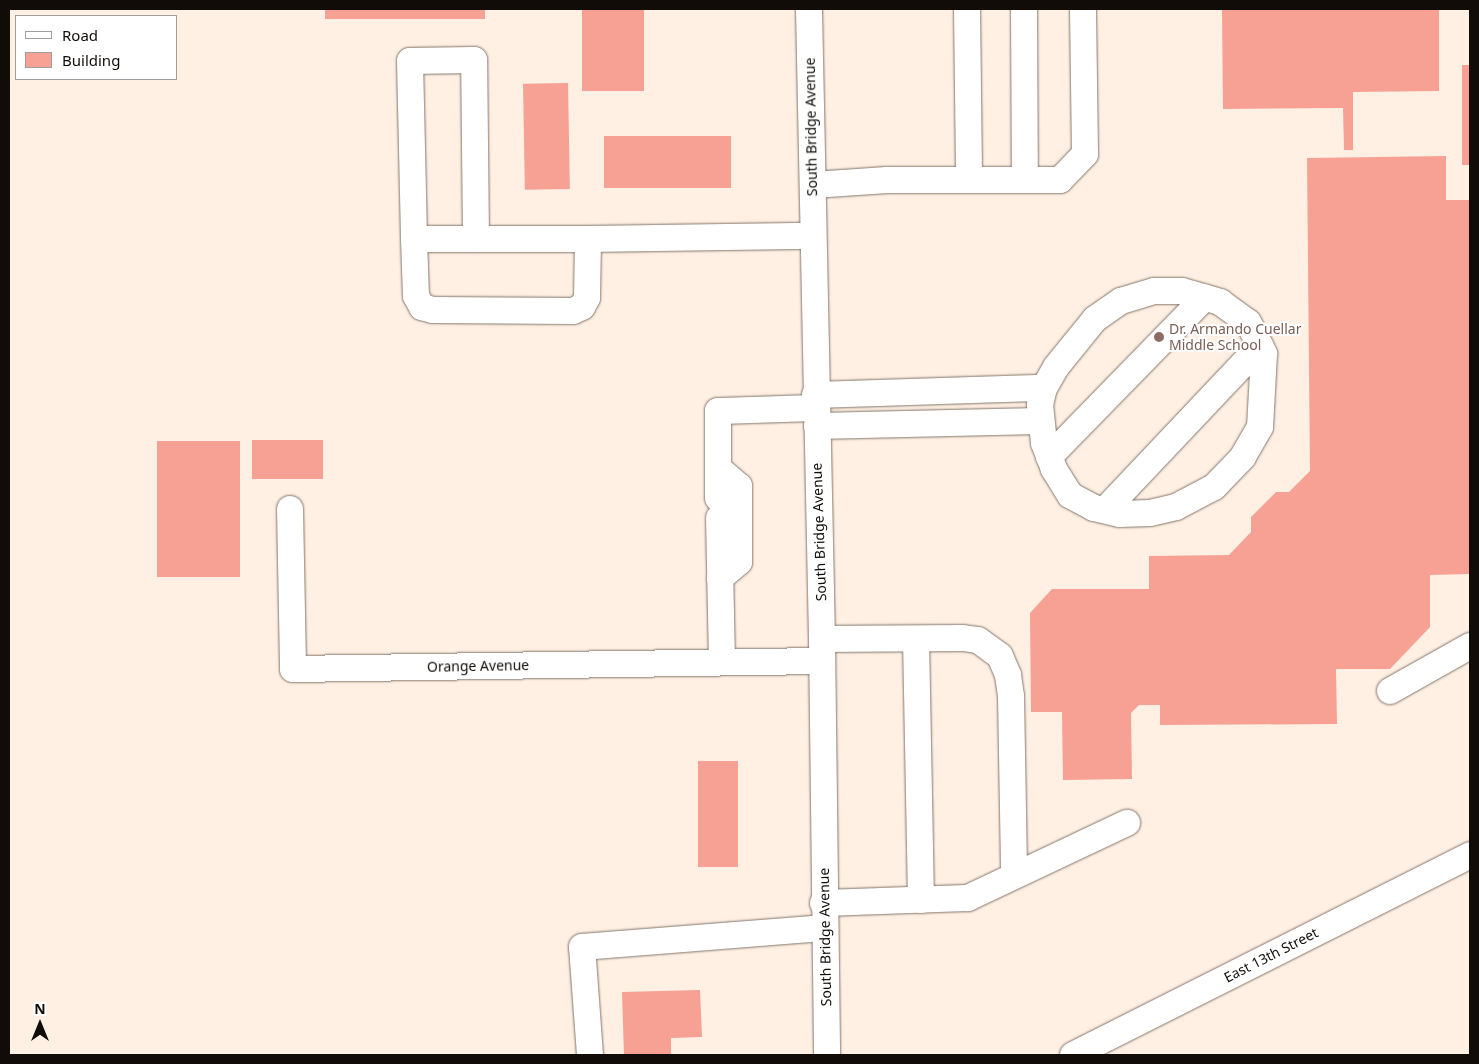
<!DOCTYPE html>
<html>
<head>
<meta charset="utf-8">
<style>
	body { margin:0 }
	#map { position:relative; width:1479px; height:1064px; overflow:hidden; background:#fff0e3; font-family:"Noto Sans",sans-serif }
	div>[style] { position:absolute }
	.building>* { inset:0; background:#f6a193; transform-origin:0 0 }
	.roads { filter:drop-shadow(0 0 1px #83766b) drop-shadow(0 0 1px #83766b) }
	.minor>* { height:26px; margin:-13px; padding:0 13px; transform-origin:13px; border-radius:13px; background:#fff }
	.dots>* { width:14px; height:14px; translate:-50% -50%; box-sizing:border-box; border:2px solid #fff; border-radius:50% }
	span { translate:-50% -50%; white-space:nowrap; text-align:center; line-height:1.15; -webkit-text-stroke:4px #fff; paint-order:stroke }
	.street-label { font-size:14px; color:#110c08 }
	.education-label { font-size:14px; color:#785e54 }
	.left { translate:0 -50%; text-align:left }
	.frame { position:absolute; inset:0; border:10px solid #110c08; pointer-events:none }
	.legend { position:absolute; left:15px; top:15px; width:162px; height:65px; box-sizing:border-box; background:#fff; border:1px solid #a09e9c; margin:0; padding:6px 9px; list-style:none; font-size:15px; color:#110c08 }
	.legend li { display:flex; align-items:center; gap:10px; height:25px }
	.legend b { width:25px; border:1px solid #a09e9c }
	.north { position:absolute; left:15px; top:999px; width:50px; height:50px; -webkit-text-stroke:4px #fff; paint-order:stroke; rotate:0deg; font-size:14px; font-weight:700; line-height:20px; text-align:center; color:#110c08 }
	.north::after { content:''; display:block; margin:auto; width:18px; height:22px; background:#110c08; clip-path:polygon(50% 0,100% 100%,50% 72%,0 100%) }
</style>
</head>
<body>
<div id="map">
	<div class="building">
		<div style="left:325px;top:9px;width:160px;height:10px"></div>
		<div style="left:582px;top:9px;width:62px;height:82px"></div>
		<div style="clip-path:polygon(1222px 9px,1439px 9px,1439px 91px,1353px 92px,1353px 150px,1344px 150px,1343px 108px,1223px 109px)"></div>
		<div style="left:1462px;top:65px;width:8px;height:100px"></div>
		<div style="left:568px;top:83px;width:106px;height:45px;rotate:89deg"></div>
		<div style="left:604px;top:136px;width:127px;height:52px"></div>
		<div style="clip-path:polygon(1446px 156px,1446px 200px,1470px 200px,1470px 574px,1430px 575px,1430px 627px,1390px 669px,1336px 669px,1337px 724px,1160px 725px,1160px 705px,1139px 705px,1131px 713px,1132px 779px,1063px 780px,1062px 712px,1031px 712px,1030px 613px,1052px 589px,1149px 589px,1149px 556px,1229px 555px,1251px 532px,1251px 517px,1276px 492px,1289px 492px,1310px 471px,1307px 158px)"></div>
		<div style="left:252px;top:440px;width:71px;height:39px"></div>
		<div style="left:157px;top:441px;width:83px;height:136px"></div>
		<div style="left:698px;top:761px;width:40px;height:106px"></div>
		<div style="clip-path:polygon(700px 990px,702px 1037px,671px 1038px,671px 1055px,624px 1055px,622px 992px)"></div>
	</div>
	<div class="roads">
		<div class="minor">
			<div style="left:809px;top:9px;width:630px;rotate:88.82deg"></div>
			<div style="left:822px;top:639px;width:416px;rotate:89.3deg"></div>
			<div style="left:967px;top:9px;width:170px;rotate:89.3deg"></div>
			<div style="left:1024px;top:9px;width:170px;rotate:89.7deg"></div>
			<div style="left:813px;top:185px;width:74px;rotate:-3.9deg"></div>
			<div style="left:887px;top:180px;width:173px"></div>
			<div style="left:1060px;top:180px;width:36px;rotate:-46deg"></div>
			<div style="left:1085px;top:154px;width:145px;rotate:-90.8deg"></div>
			<div style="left:414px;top:239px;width:57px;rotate:88deg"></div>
			<div style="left:416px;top:296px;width:13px;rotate:61deg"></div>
			<div style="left:422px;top:307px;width:11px;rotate:15deg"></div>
			<div style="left:433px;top:310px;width:140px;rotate:0.4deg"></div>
			<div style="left:573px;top:311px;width:10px;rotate:-24deg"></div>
			<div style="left:582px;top:307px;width:10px;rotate:-61deg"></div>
			<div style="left:587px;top:298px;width:59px;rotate:-89deg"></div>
			<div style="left:476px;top:239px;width:179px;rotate:-90.6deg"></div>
			<div style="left:474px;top:60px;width:64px;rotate:179.1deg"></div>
			<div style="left:410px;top:61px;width:178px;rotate:88.7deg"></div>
			<div style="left:414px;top:239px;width:174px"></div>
			<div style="left:588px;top:239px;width:225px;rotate:-0.8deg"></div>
			<div style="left:1154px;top:291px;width:28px"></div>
			<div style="left:1182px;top:291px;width:40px;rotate:16deg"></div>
			<div style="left:1220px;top:302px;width:34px;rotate:36deg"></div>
			<div style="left:1248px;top:322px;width:36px;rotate:63deg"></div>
			<div style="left:1264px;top:354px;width:73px;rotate:93.1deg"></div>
			<div style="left:1260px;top:427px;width:34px;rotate:120deg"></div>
			<div style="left:1243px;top:457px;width:42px;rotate:134deg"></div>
			<div style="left:1214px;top:487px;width:43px;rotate:152.2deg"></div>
			<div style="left:1176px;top:507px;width:27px;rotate:167deg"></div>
			<div style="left:1150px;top:513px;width:30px;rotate:178deg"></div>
			<div style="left:1120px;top:514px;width:27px;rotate:-167deg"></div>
			<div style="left:1094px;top:508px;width:27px;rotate:-152deg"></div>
			<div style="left:1070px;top:495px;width:31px;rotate:-122deg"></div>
			<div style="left:1054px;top:469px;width:28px;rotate:-111deg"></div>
			<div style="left:1044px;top:443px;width:38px;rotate:-96deg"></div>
			<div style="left:1040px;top:405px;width:17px;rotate:-77deg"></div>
			<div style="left:1044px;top:388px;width:24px;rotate:-60deg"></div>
			<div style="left:1056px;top:367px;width:62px;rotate:-50.9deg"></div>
			<div style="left:1095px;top:319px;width:32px;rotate:-35deg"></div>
			<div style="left:1121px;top:301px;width:34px;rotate:-17deg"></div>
			<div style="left:815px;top:395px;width:229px;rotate:-1.8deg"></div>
			<div style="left:817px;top:426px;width:223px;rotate:-1.3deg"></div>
			<div style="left:1049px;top:457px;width:223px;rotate:-45.7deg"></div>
			<div style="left:718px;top:468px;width:28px;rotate:41deg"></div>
			<div style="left:739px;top:486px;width:76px;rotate:90deg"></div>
			<div style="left:739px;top:562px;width:25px;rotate:140deg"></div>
			<div style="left:718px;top:498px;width:87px;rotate:-90deg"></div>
			<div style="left:718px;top:411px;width:98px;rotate:-1.8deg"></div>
			<div style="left:290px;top:509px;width:160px;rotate:88.9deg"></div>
			<div style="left:293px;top:669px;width:529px;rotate:-0.87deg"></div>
			<div style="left:1105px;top:510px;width:226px;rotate:-46.6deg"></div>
			<div style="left:719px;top:518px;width:144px;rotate:88.8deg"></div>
			<div style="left:822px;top:639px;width:141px;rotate:-0.4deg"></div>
			<div style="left:963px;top:638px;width:15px;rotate:8deg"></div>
			<div style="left:978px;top:640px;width:27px;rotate:36deg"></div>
			<div style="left:1000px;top:656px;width:21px;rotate:67deg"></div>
			<div style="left:1008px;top:675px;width:21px;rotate:82deg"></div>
			<div style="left:1011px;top:696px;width:179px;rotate:89deg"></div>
			<div style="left:916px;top:639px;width:261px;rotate:88.9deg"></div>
			<div style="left:1390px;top:691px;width:92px;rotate:-29.4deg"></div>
			<div style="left:823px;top:903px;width:145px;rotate:-2deg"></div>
			<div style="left:968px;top:898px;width:176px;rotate:-25.3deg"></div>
			<div style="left:590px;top:1055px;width:108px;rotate:-94.2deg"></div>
			<div style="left:582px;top:947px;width:244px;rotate:-4.5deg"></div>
			<div style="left:1073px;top:1055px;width:445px;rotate:-26.7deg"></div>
		</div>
	</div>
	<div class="dots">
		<div style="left:1159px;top:337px;background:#8d6e63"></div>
	</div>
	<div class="street-label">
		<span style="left:811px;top:127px;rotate:-91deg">South Bridge Avenue</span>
		<span style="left:819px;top:532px;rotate:-92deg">South Bridge Avenue</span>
		<span style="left:478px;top:666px;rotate:-1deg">Orange Avenue</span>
		<span style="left:825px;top:937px;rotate:-91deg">South Bridge Avenue</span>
		<span style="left:1271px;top:955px;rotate:-27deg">East 13th Street</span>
	</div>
	<div class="education-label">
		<span class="left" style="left:1169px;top:337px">Dr. Armando Cuellar<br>Middle School</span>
	</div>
	<div class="frame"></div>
	<ul class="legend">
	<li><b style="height:6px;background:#fff"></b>Road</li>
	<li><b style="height:14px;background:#f6a193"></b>Building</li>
	</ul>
	<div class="north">N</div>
</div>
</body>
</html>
